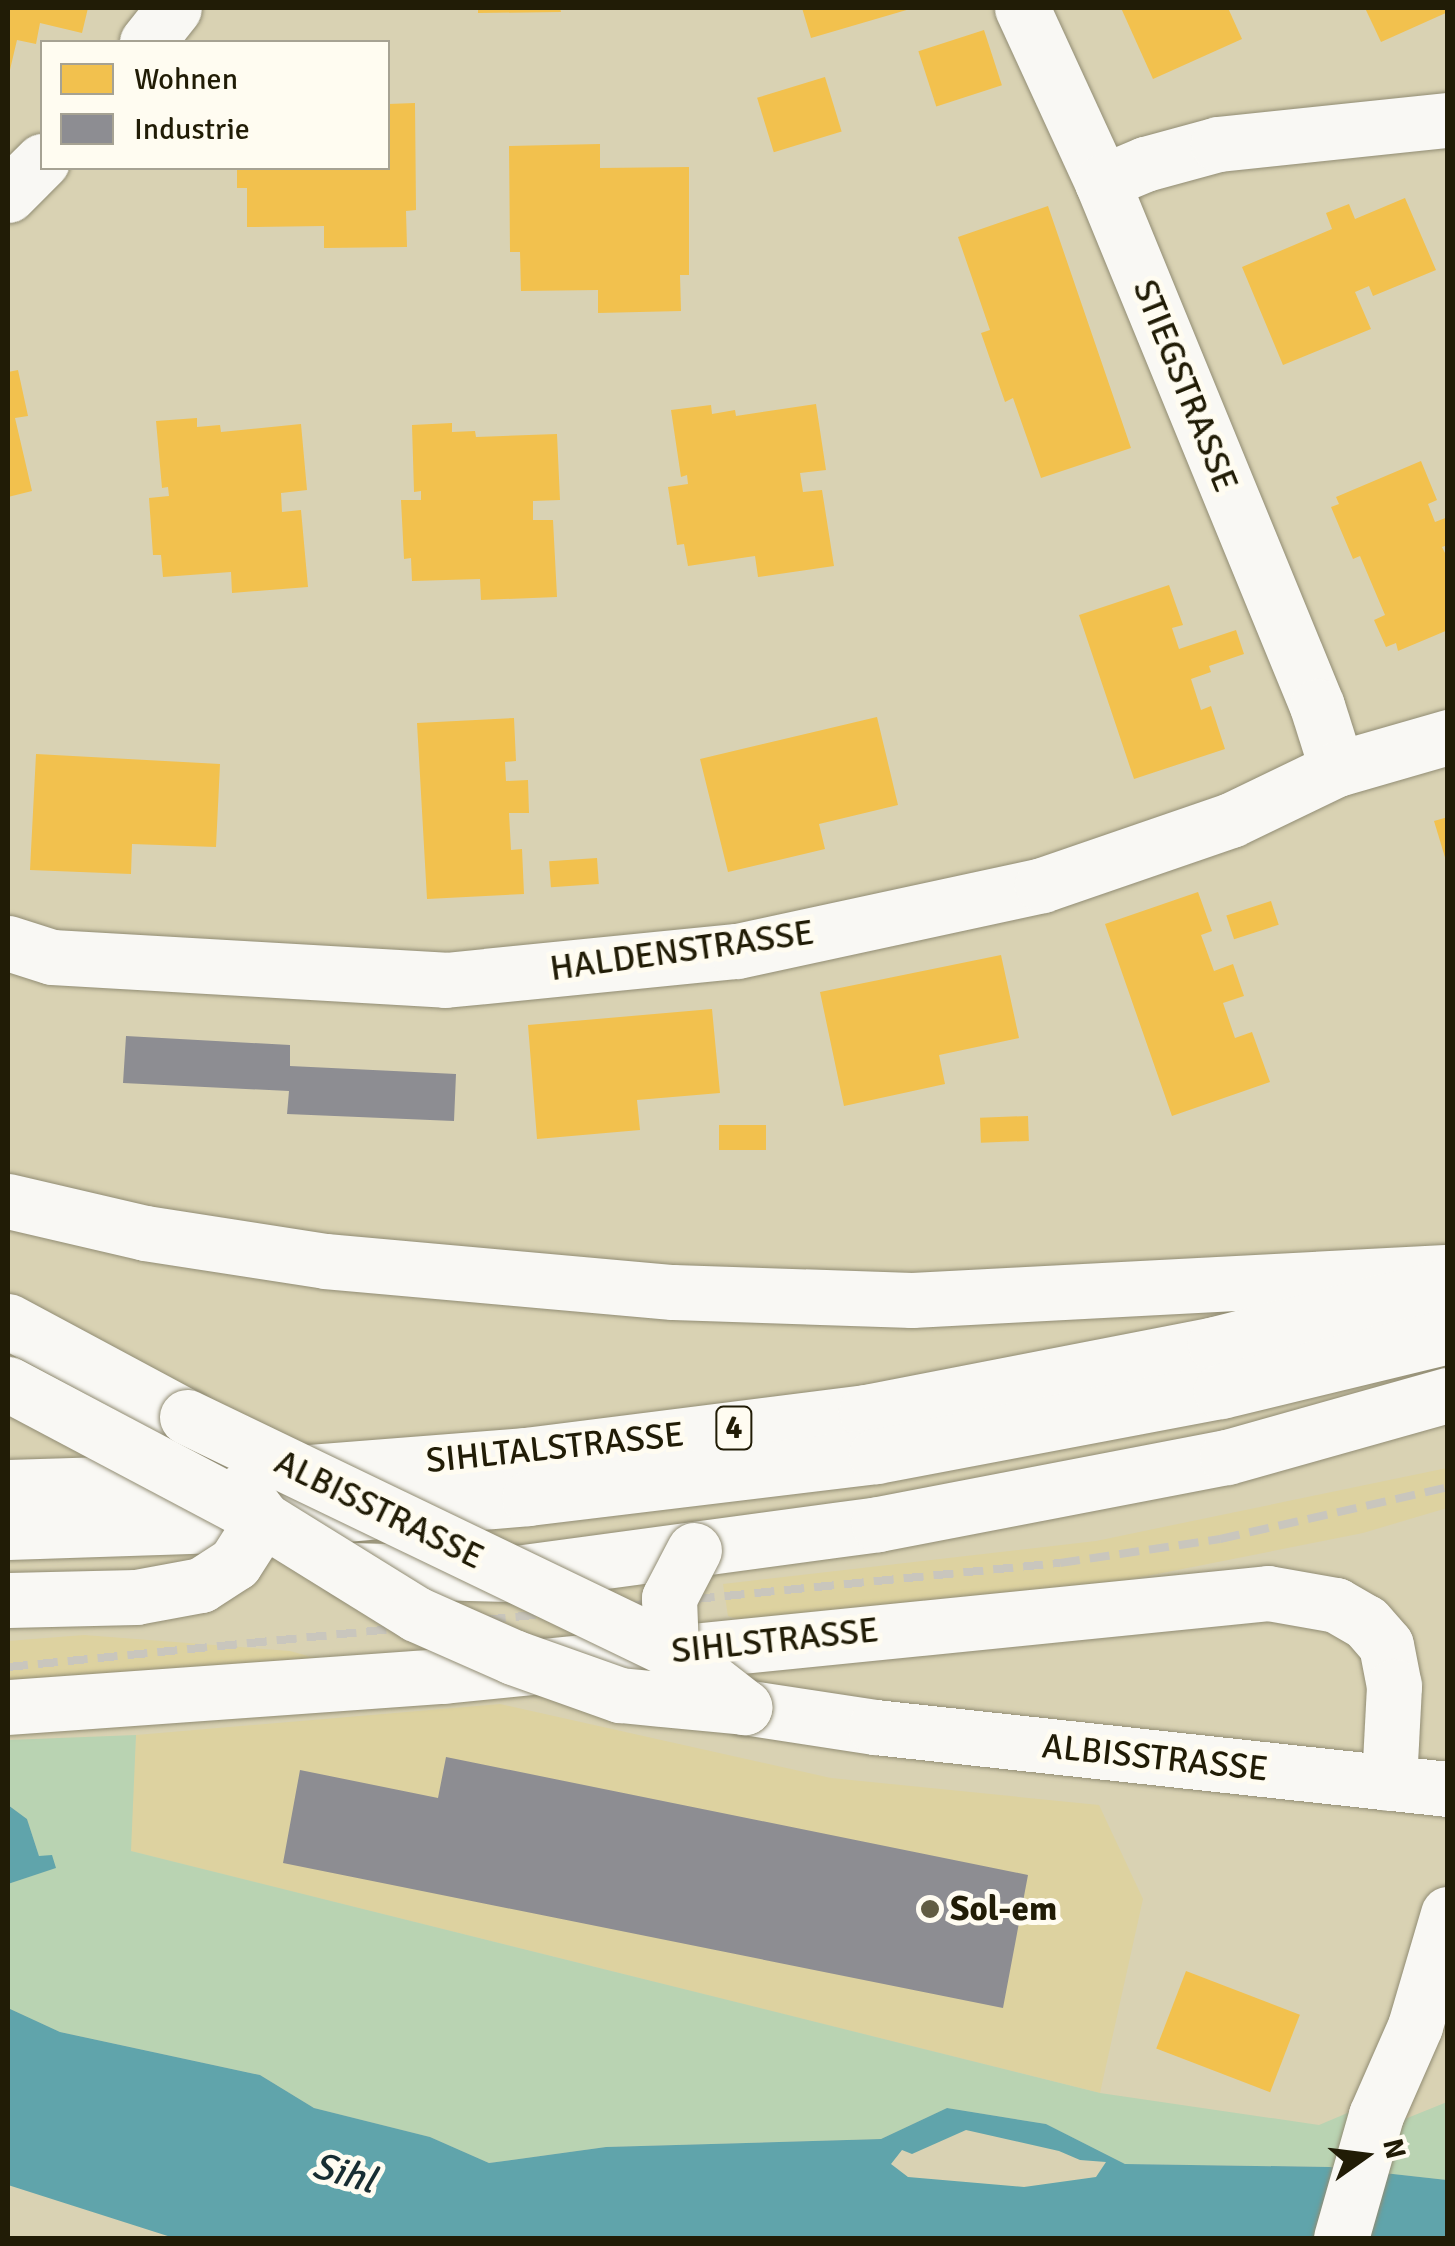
<!DOCTYPE html>
<html>
<head>
<meta charset="utf-8">
<style>
	body { margin:0 }
	#map { position:relative; width:1455px; height:2246px; overflow:hidden; background:#d9d2b3; font-family:Signika,sans-serif }
	div>[style] { position:absolute }
	.built>* { inset:0; background:#ddd2a0 }
	.green>* { inset:0; background:#b9d3b2 }
	.water>* { inset:0; background:#60a4ab }
	.homes>* { inset:0; background:#f2c14e; transform-origin:0 0 }
	.industry>* { inset:0; background:#8d8d92 }
	.roads { filter:drop-shadow(0 0 2px #918c73) drop-shadow(0 0 2px #918c73) }
	.street>* { height:55px; margin:-27.5px; padding:0 27.5px; transform-origin:27.5px; border-radius:27.5px; background:#f9f8f4 }
	.secondary>* { height:55px; margin:-27.5px; padding:0 27.5px; transform-origin:27.5px; border-radius:27.5px; background:#f9f8f4 }
	.primary>* { height:55px; margin:-27.5px; padding:0 27.5px; transform-origin:27.5px; border-radius:27.5px; background:#f9f8f4 }
	.rail>* { height:8px; margin-top:-4px; transform-origin:0; background:repeating-linear-gradient(90deg,#c9c6bd 0 20px,transparent 0 30px) }
	.bridges { filter:drop-shadow(0 0 2px #918c73) drop-shadow(0 0 2px #918c73) }
	.secondary-bridge>* { height:55px; margin:-27.5px; padding:0 27.5px; transform-origin:27.5px; border-radius:27.5px; background:#f9f8f4 }
	.dots>* { width:28px; height:28px; translate:-50% -50%; box-sizing:border-box; border:5px solid #fffcf1; border-radius:50% }
	span { translate:-50% -50%; white-space:nowrap; text-align:center; line-height:1.15; -webkit-text-stroke:10px #fffcf1; paint-order:stroke }
	.shield-label span { padding:2px 8px; background:#fffcf1; border:2px solid; border-radius:8px; -webkit-text-stroke-width:0 }
	.shield-label { font-size:32px; color:#211c06; font-weight:700 }
	.street-label { font-size:35px; color:#211c06 }
	.poi-label { font-size:35px; color:#211c06; font-weight:700 }
	.left { translate:0 -50%; text-align:left }
	.water-label { font-size:38px; color:#172d32; font-style:italic }
	.frame { position:absolute; inset:0; border:10px solid #211c06; pointer-events:none }
	.legend { position:absolute; left:40px; top:40px; width:350px; height:130px; box-sizing:border-box; background:#fffcf1; border:2px solid #a6a293; margin:0; padding:12px 18px; list-style:none; font-size:30px; color:#211c06 }
	.legend li { display:flex; align-items:center; gap:20px; height:50px }
	.legend b { width:50px; border:2px solid #a6a293 }
	.north { position:absolute; left:1315px; top:2106px; width:100px; height:100px; -webkit-text-stroke:8px #fffcf1; paint-order:stroke; rotate:76deg; font-size:28px; font-weight:700; line-height:40px; text-align:center; color:#211c06 }
	.north::after { content:''; display:block; margin:auto; width:35px; height:45px; background:#211c06; clip-path:polygon(50% 0,100% 100%,50% 72%,0 100%) }
</style>
</head>
<body>
<div id="map">
	<div class="built">
		<div style="clip-path:polygon(1447px 1468px,1447px 1508px,1363px 1533px,1102px 1585px,739px 1620px,728px 1616px,723px 1584px,1096px 1541px)"></div>
		<div style="clip-path:polygon(84px 1635px,290px 1651px,322px 1660px,8px 1687px,8px 1641px)"></div>
		<div style="clip-path:polygon(500px 1704px,831px 1778px,1099px 1805px,1143px 1899px,1100px 2093px,130px 1851px,136px 1735px)"></div>
	</div>
	<div class="green">
		<div style="clip-path:polygon(136px 1735px,131px 1851px,1100px 2093px,1319px 2125px,1357px 2109px,1400px 2121px,1447px 2102px,1447px 2180px,1330px 2167px,1125px 2164px,1046px 2124px,947px 2108px,881px 2139px,606px 2147px,489px 2163px,430px 2137px,314px 2108px,260px 2075px,60px 2032px,8px 2008px,8px 1884px,55px 1868px,39px 1856px,27px 1819px,8px 1805px,8px 1740px)"></div>
	</div>
	<div class="water">
		<div style="clip-path:polygon(8px 1805px,27px 1819px,39px 1856px,52px 1855px,56px 1868px,8px 1884px)"></div>
		<div style="clip-path:polygon(evenodd,8px 2008px,60px 2032px,260px 2075px,314px 2108px,430px 2137px,489px 2163px,606px 2147px,881px 2139px,947px 2108px,1046px 2124px,1125px 2164px,1330px 2167px,1447px 2180px,1448px 2238px,174px 2238px,8px 2185px,8px 2008px,966px 2130px,1059px 2151px,1080px 2160px,1106px 2162px,1096px 2177px,1024px 2187px,908px 2177px,891px 2164px,902px 2150px,912px 2154px,966px 2130px)"></div>
	</div>
	<div class="homes">
		<div style="clip-path:polygon(8px 8px,88px 8px,82px 33px,40px 23px,36px 44px,17px 40px,9px 74px)"></div>
		<div style="clip-path:polygon(478px 8px,560px 8px,561px 12px,478px 13px)"></div>
		<div style="clip-path:polygon(802px 8px,910px 8px,910px 9px,811px 38px)"></div>
		<div style="clip-path:polygon(1121px 8px,1228px 8px,1242px 39px,1153px 79px)"></div>
		<div style="clip-path:polygon(1365px 8px,1448px 8px,1448px 12px,1381px 42px)"></div>
		<div style="left:984px;top:30px;width:58px;height:69px;rotate:72deg"></div>
		<div style="left:825px;top:77px;width:57px;height:71px;rotate:73deg"></div>
		<div style="clip-path:polygon(415px 103px,416px 210px,406px 211px,407px 247px,324px 248px,324px 226px,247px 227px,247px 188px,237px 188px,237px 168px,388px 168px,388px 104px)"></div>
		<div style="clip-path:polygon(600px 144px,600px 168px,689px 167px,689px 275px,680px 275px,681px 311px,598px 313px,598px 290px,521px 291px,520px 252px,510px 252px,509px 146px)"></div>
		<div style="clip-path:polygon(1405px 198px,1436px 270px,1373px 296px,1369px 286px,1355px 292px,1371px 329px,1283px 365px,1242px 267px,1332px 229px,1326px 213px,1349px 204px,1355px 219px)"></div>
		<div style="clip-path:polygon(1048px 206px,1131px 448px,1041px 478px,1013px 398px,1005px 402px,981px 333px,990px 330px,958px 237px)"></div>
		<div style="clip-path:polygon(18px 370px,28px 416px,15px 418px,32px 491px,8px 497px,8px 372px)"></div>
		<div style="clip-path:polygon(816px 404px,826px 470px,800px 473px,803px 492px,822px 490px,834px 566px,758px 577px,755px 556px,688px 566px,684px 544px,677px 545px,668px 487px,688px 484px,687px 475px,681px 477px,671px 410px,711px 405px,712px 414px,735px 410px,736px 416px)"></div>
		<div style="clip-path:polygon(197px 418px,197px 427px,220px 425px,221px 432px,301px 424px,307px 490px,281px 493px,282px 512px,301px 510px,308px 587px,232px 593px,231px 572px,163px 577px,161px 555px,153px 555px,149px 498px,169px 496px,168px 487px,162px 488px,156px 421px)"></div>
		<div style="clip-path:polygon(452px 423px,452px 432px,475px 431px,476px 437px,557px 434px,560px 500px,533px 501px,533px 520px,553px 520px,557px 597px,481px 600px,480px 579px,412px 581px,411px 558px,404px 559px,401px 500px,421px 500px,421px 491px,414px 492px,412px 425px)"></div>
		<div style="clip-path:polygon(1421px 461px,1437px 500px,1428px 504px,1435px 522px,1448px 517px,1448px 545px,1442px 547px,1448px 559px,1448px 630px,1398px 651px,1396px 643px,1386px 647px,1374px 620px,1385px 615px,1360px 556px,1353px 559px,1331px 507px,1339px 504px,1336px 497px)"></div>
		<div style="clip-path:polygon(1169px 585px,1183px 625px,1172px 628px,1179px 649px,1236px 630px,1244px 654px,1209px 666px,1211px 672px,1191px 679px,1201px 710px,1211px 706px,1225px 749px,1134px 779px,1079px 615px)"></div>
		<div style="clip-path:polygon(877px 717px,898px 805px,819px 824px,825px 849px,728px 872px,700px 759px)"></div>
		<div style="clip-path:polygon(514px 718px,516px 761px,505px 762px,506px 781px,528px 780px,529px 813px,509px 813px,511px 850px,522px 849px,524px 894px,427px 899px,417px 723px)"></div>
		<div style="clip-path:polygon(36px 754px,220px 764px,216px 847px,132px 844px,131px 874px,30px 870px)"></div>
		<div style="clip-path:polygon(1448px 817px,1448px 864px,1447px 864px,1434px 821px)"></div>
		<div style="left:597px;top:858px;width:26px;height:48px;rotate:86deg"></div>
		<div style="clip-path:polygon(1198px 892px,1212px 931px,1201px 935px,1214px 971px,1233px 964px,1244px 996px,1223px 1003px,1235px 1038px,1252px 1032px,1270px 1082px,1172px 1116px,1105px 924px)"></div>
		<div style="left:1271px;top:901px;width:25px;height:47px;rotate:72deg"></div>
		<div style="clip-path:polygon(1001px 955px,1019px 1038px,939px 1055px,945px 1084px,844px 1106px,820px 992px)"></div>
		<div style="clip-path:polygon(712px 1009px,720px 1093px,637px 1100px,640px 1130px,537px 1139px,528px 1025px)"></div>
		<div style="left:1028px;top:1116px;width:25px;height:48px;rotate:88deg"></div>
		<div style="left:766px;top:1125px;width:25px;height:47px;rotate:90deg"></div>
		<div style="left:1186px;top:1971px;width:122px;height:83px;rotate:21deg"></div>
	</div>
	<div class="industry">
		<div style="clip-path:polygon(126px 1036px,290px 1045px,290px 1066px,456px 1074px,454px 1121px,287px 1114px,289px 1091px,123px 1083px)"></div>
		<div style="clip-path:polygon(446px 1757px,1028px 1875px,1003px 2008px,283px 1863px,300px 1770px,438px 1798px)"></div>
	</div>
	<div class="roads">
		<div class="street">
			<div style="left:1022px;top:8px;width:192px;rotate:65.3deg"></div>
			<div style="left:1102px;top:182px;width:566px;rotate:67.69deg"></div>
			<div style="left:1317px;top:706px;width:66px;rotate:72.4deg"></div>
			<div style="left:147px;top:42px;width:43px;rotate:-51.5deg"></div>
			<div style="left:1102px;top:182px;width:47px;rotate:-22.7deg"></div>
			<div style="left:1145px;top:164px;width:76px;rotate:-15.3deg"></div>
			<div style="left:1218px;top:144px;width:231px;rotate:-6deg"></div>
			<div style="left:8px;top:195px;width:48px;rotate:-45deg"></div>
			<div style="left:8px;top:943px;width:46px;rotate:17.7deg"></div>
			<div style="left:52px;top:957px;width:394px;rotate:3.3deg"></div>
			<div style="left:445px;top:980px;width:293px;rotate:-5.7deg"></div>
			<div style="left:737px;top:951px;width:312px;rotate:-12.2deg"></div>
			<div style="left:1042px;top:885px;width:200px;rotate:-19deg"></div>
			<div style="left:1231px;top:820px;width:118px;rotate:-25.7deg"></div>
			<div style="left:1337px;top:769px;width:116px;rotate:-16.1deg"></div>
			<div style="left:8px;top:1707px;width:436px;rotate:-4.1deg"></div>
			<div style="left:443px;top:1676px;width:829px;rotate:-5.74deg"></div>
			<div style="left:1268px;top:1593px;width:69px;rotate:10deg"></div>
			<div style="left:1336px;top:1605px;width:34px;rotate:30deg"></div>
			<div style="left:1366px;top:1622px;width:30px;rotate:49deg"></div>
			<div style="left:1386px;top:1645px;width:42px;rotate:79deg"></div>
			<div style="left:1394px;top:1686px;width:97px;rotate:93deg"></div>
			<div style="left:1341px;top:2238px;width:128px;rotate:-74.1deg"></div>
			<div style="left:1376px;top:2115px;width:97px;rotate:-66.3deg"></div>
			<div style="left:1415px;top:2026px;width:117px;rotate:-73.6deg"></div>
		</div>
		<div class="secondary">
			<div style="left:8px;top:1201px;width:141px;rotate:13.1deg"></div>
			<div style="left:145px;top:1233px;width:182px;rotate:8.8deg"></div>
			<div style="left:325px;top:1261px;width:349px;rotate:5.1deg"></div>
			<div style="left:673px;top:1292px;width:239px;rotate:1.9deg"></div>
			<div style="left:912px;top:1300px;width:534px;rotate:-3.01deg"></div>
			<div style="left:8px;top:1321px;width:203px;rotate:28.2deg"></div>
			<div style="left:349px;top:1570px;width:160px;rotate:1.4deg"></div>
			<div style="left:509px;top:1574px;width:372px;rotate:-7.7deg"></div>
			<div style="left:878px;top:1524px;width:355px;rotate:-10.9deg"></div>
			<div style="left:1227px;top:1457px;width:230px;rotate:-15.7deg"></div>
			<div style="left:744px;top:1707px;width:133px;rotate:8.7deg"></div>
			<div style="left:875px;top:1727px;width:576px;rotate:6.18deg"></div>
		</div>
		<div class="primary">
			<div style="left:8px;top:1487px;width:186px;rotate:-1.8deg"></div>
			<div style="left:194px;top:1481px;width:332px;rotate:-4.5deg"></div>
			<div style="left:525px;top:1455px;width:344px;rotate:-7.2deg"></div>
			<div style="left:866px;top:1412px;width:356px;rotate:-11deg"></div>
			<div style="left:1215px;top:1344px;width:240px;rotate:-14.2deg"></div>
			<div style="left:8px;top:1532px;width:212px;rotate:-1.9deg"></div>
			<div style="left:220px;top:1525px;width:310px;rotate:-5deg"></div>
			<div style="left:529px;top:1498px;width:350px;rotate:-6.9deg"></div>
			<div style="left:876px;top:1456px;width:351px;rotate:-10.7deg"></div>
			<div style="left:1221px;top:1391px;width:234px;rotate:-13.6deg"></div>
		</div>
	</div>
	<div class="rail">
		<div style="left:8px;top:1667px;width:1057px;rotate:-5.65deg"></div>
		<div style="left:1060px;top:1563px;width:162px;rotate:-8.5deg"></div>
		<div style="left:1220px;top:1539px;width:234px;rotate:-12.8deg"></div>
	</div>
	<div class="bridges">
		<div class="secondary-bridge">
			<div style="left:8px;top:1384px;width:289px;rotate:27.9deg"></div>
			<div style="left:263px;top:1519px;width:180px;rotate:31.8deg"></div>
			<div style="left:416px;top:1614px;width:106px;rotate:23.9deg"></div>
			<div style="left:513px;top:1657px;width:114px;rotate:19.6deg"></div>
			<div style="left:620px;top:1695px;width:125px;rotate:5.5deg"></div>
			<div style="left:187px;top:1417px;width:537px;rotate:25.71deg"></div>
			<div style="left:671px;top:1650px;width:93px;rotate:38deg"></div>
			<div style="left:8px;top:1600px;width:128px;rotate:-1.3deg"></div>
			<div style="left:136px;top:1597px;width:66px;rotate:-10.5deg"></div>
			<div style="left:201px;top:1585px;width:40px;rotate:-32.9deg"></div>
			<div style="left:235px;top:1563px;width:52px;rotate:-57.5deg"></div>
			<div style="left:263px;top:1519px;width:35px;rotate:-127deg"></div>
			<div style="left:671px;top:1650px;width:52px;rotate:-92.2deg"></div>
			<div style="left:669px;top:1598px;width:54px;rotate:-62.5deg"></div>
		</div>
	</div>
	<div class="dots">
		<div style="left:930px;top:1909px;background:#615c43"></div>
	</div>
	<div class="shield-label">
		<span style="left:734px;top:1428px">4</span>
	</div>
	<div class="street-label">
		<span style="left:1185px;top:386px;rotate:68deg">STIEGSTRASSE</span>
		<span style="left:682px;top:951px;rotate:-8deg">HALDENSTRASSE</span>
		<span style="left:555px;top:1448px;rotate:-6deg">SIHLTALSTRASSE</span>
		<span style="left:379px;top:1510px;rotate:26deg">ALBISSTRASSE</span>
		<span style="left:775px;top:1641px;rotate:-6deg">SIHLSTRASSE</span>
		<span style="left:1155px;top:1758px;rotate:6deg">ALBISSTRASSE</span>
	</div>
	<div class="poi-label">
		<span class="left" style="left:950px;top:1909px">Sol-em</span>
	</div>
	<div class="water-label">
		<span style="left:344px;top:2173px;rotate:16deg">Sihl</span>
	</div>
	<div class="frame"></div>
	<ul class="legend">
	<li><b style="height:28px;background:#f2c14e"></b>Wohnen</li>
	<li><b style="height:28px;background:#8d8d92"></b>Industrie</li>
	</ul>
	<div class="north">N</div>
</div>
</body>
</html>
